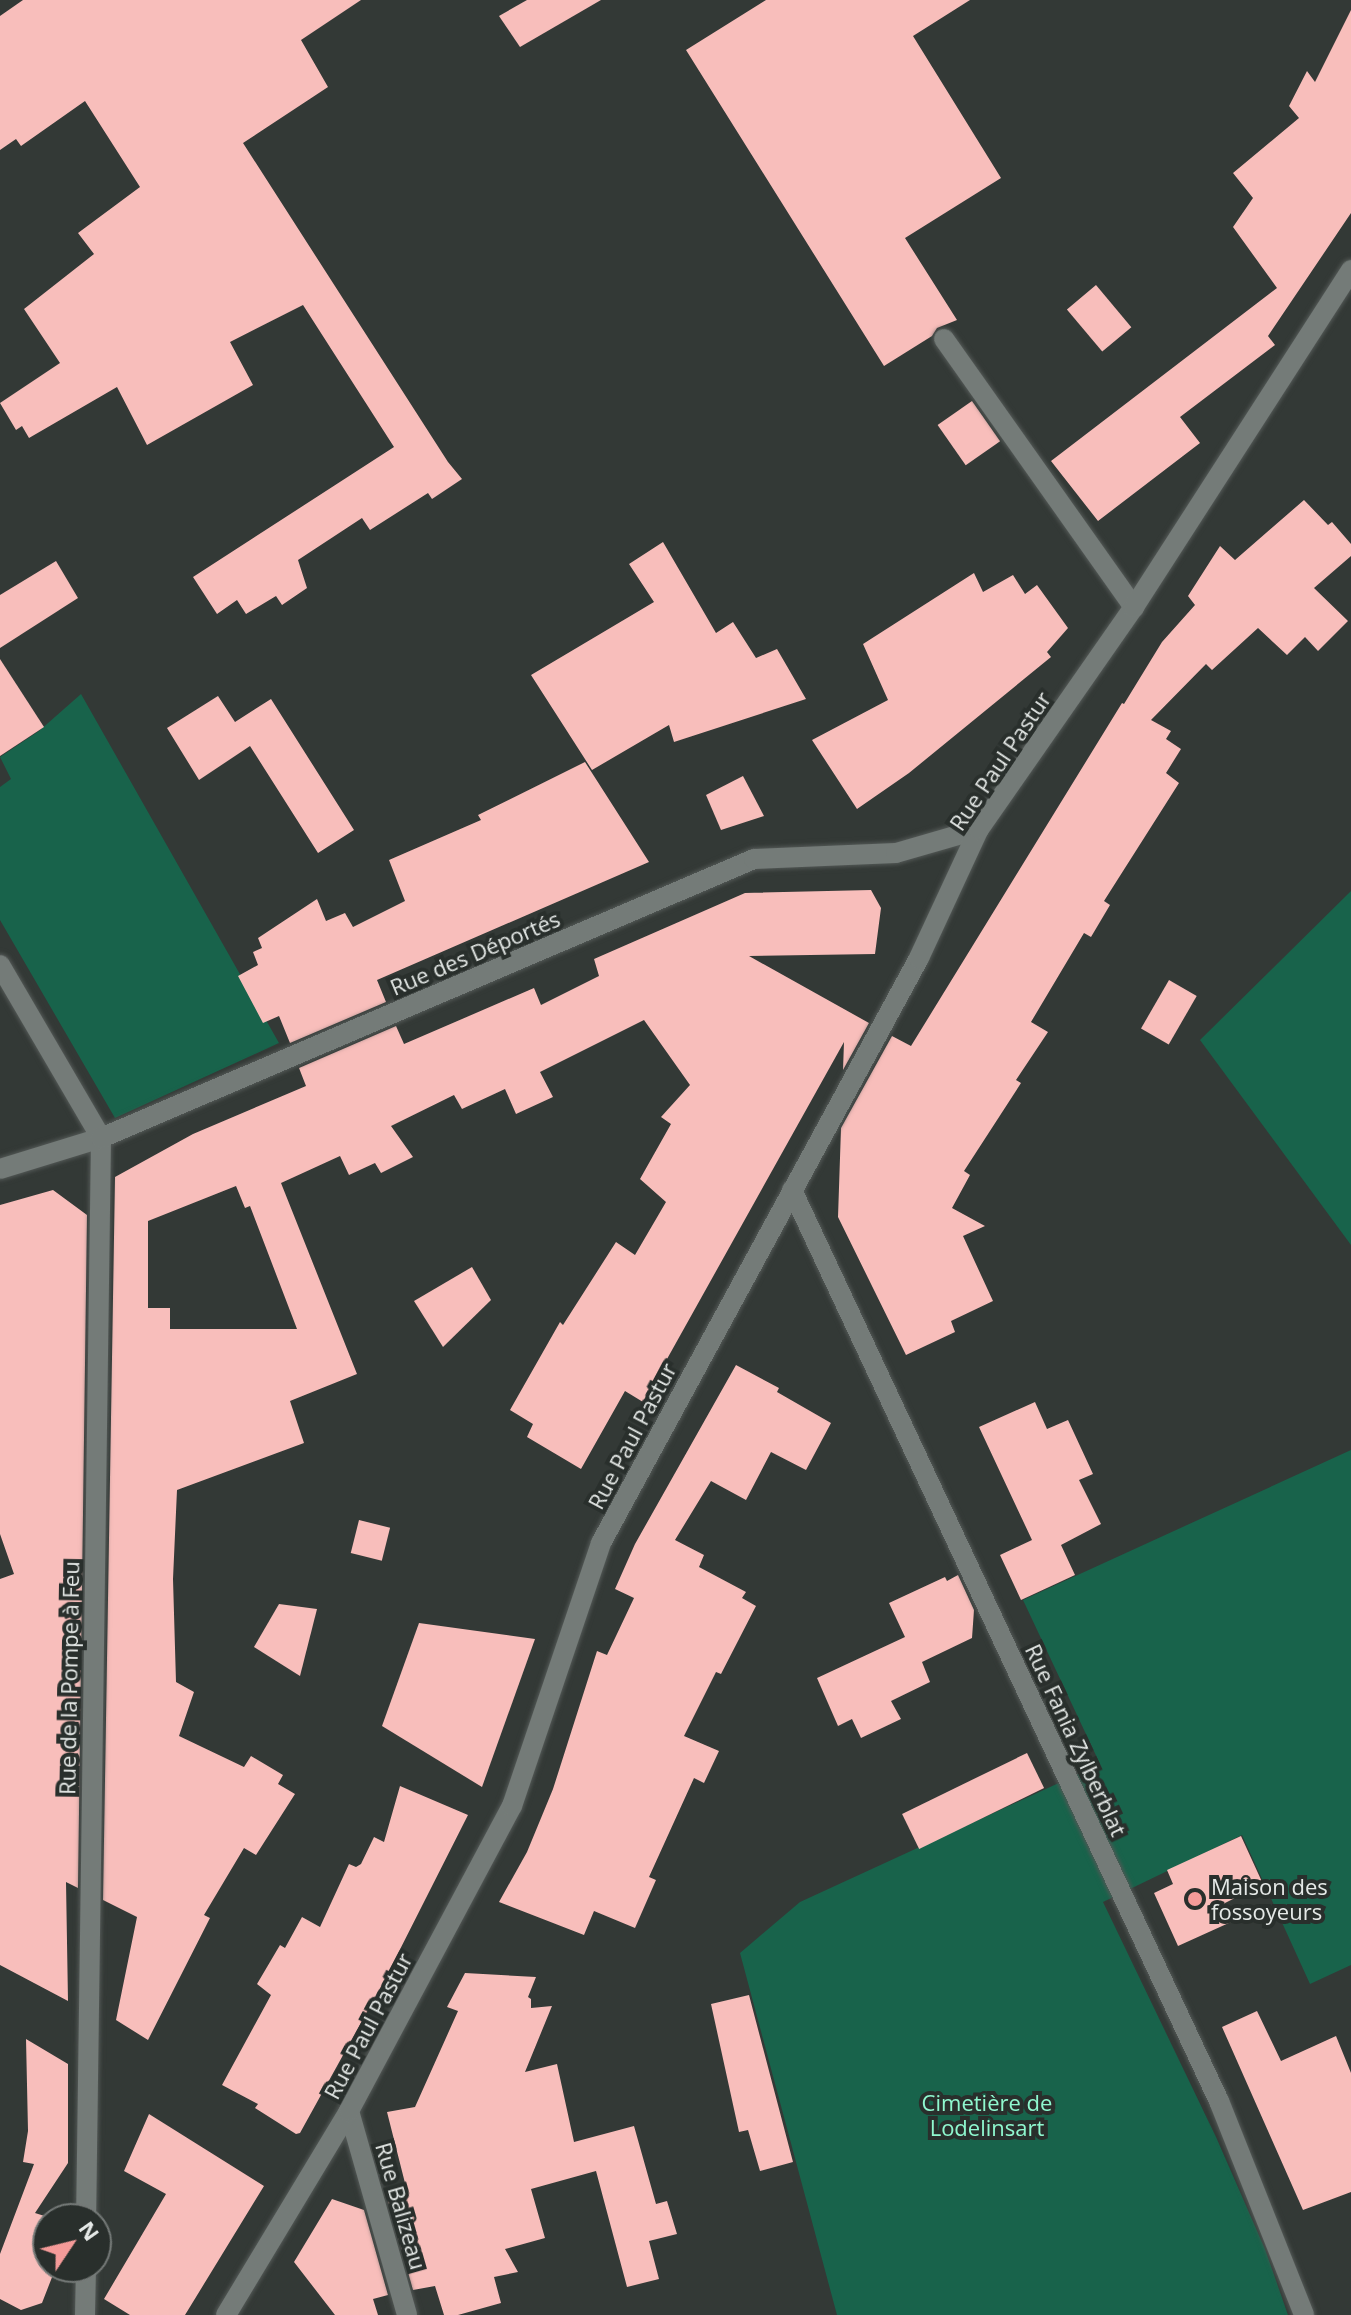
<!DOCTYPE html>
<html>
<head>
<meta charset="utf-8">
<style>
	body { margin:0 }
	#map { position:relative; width:1351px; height:2315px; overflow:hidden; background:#333936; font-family:"Open Sans",sans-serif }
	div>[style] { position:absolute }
	.green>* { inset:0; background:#18634b }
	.building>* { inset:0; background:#f8bebb; transform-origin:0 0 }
	.roads { filter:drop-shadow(0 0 2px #535856) drop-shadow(0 0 2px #535856) }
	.minor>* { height:20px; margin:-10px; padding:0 10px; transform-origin:10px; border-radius:10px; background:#747b78 }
	.dots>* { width:22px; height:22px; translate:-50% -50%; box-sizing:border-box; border:4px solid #292f2c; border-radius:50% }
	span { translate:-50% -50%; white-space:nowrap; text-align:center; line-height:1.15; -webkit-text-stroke:8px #292f2c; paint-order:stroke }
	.street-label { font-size:22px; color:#e5e9e7 }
	.poi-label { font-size:22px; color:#e5e9e7 }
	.left { translate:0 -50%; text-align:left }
	.park-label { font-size:22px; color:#8ff8cf }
	.north { position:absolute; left:32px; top:2203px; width:80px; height:80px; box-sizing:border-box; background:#292f2c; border:2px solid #747977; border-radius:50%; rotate:55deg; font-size:22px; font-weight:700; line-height:32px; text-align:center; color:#e5e9e7 }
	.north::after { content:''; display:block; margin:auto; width:28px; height:36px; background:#f59b99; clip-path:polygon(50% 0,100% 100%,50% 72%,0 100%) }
</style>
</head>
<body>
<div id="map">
	<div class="green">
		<div style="clip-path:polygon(81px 694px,279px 1043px,115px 1118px,0 920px,0 787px,11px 779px,0 757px,39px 731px)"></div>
		<div style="clip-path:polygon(1351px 891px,1351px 1245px,1200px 1040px)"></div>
		<div style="clip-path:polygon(1351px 1450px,1351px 1965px,1310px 1984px,1242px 1835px,1103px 1902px,1216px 2137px,1265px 2249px,1288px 2315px,837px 2315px,740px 1953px,800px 1902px,1100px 1764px,1023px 1600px)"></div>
	</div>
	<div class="building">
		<div style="clip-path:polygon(23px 0,361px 0,301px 40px,328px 87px,243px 143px,448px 462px,462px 479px,432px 499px,428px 493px,370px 530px,362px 518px,298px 560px,307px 588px,282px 605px,276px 596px,246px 614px,237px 600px,217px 614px,193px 577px,394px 447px,303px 305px,230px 342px,253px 385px,147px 445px,117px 387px,29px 438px,22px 426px,16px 430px,0 403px,60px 363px,24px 309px,94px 254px,78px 233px,140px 187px,85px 101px,21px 146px,16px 139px,0 150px,0 16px)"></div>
		<div style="clip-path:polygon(527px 0,601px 0,520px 47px,499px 16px)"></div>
		<div style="clip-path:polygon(766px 0,970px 0,913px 36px,1001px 178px,905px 238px,957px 320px,937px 328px,932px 336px,884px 366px,686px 50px)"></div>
		<div style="clip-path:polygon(1351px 10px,1351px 213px,1268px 336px,1275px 345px,1180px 417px,1200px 443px,1098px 521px,1051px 461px,1277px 288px,1233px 227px,1253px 198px,1233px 173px,1299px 118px,1289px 106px,1307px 71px,1315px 82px)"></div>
		<div style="left:1096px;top:285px;width:55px;height:38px;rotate:50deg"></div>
		<div style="left:972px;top:401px;width:49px;height:42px;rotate:55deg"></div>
		<div style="clip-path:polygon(1304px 500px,1328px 525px,1332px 522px,1351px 544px,1351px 556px,1314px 588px,1348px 621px,1318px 651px,1305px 637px,1287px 655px,1258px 628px,1212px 670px,1206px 664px,1151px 720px,1171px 731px,1166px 739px,1181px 749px,1166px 773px,1179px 783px,1104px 901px,1110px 905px,1091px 937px,1084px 933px,1031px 1022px,1048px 1032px,1016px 1080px,1021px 1083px,964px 1171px,970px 1175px,952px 1208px,985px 1226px,963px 1236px,993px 1301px,951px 1321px,955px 1332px,906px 1355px,838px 1217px,841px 1128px,892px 1036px,911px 1046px,1122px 703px,1124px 704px,1162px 642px,1195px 605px,1188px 596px,1220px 546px,1235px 560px)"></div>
		<div style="clip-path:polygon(663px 542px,716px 633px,733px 622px,756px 658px,777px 649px,806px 699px,674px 742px,669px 725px,592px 770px,531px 675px,654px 602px,629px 564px)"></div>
		<div style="clip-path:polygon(56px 561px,78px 598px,0 648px,0 595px)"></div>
		<div style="clip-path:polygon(974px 573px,983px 592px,1013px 575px,1025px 594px,1037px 585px,1068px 628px,1047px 652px,1051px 657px,909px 773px,857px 809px,812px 740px,888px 700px,863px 644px)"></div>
		<div style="clip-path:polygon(0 659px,44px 727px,0 756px)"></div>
		<div style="clip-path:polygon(218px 696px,235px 722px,271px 699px,354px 830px,318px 853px,250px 746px,199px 780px,167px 728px)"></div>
		<div style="clip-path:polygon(585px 762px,649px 862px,377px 980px,386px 1002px,290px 1043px,279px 1016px,263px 1023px,238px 976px,258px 965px,253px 952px,262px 948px,258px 938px,317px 899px,326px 921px,345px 913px,353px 927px,405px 901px,389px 860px,481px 820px,478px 815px)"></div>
		<div style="clip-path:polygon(743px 776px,764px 816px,721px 830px,706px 795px)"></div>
		<div style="clip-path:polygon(evenodd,871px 890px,881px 908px,875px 954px,749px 956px,869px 1023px,843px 1070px,844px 1042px,643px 1402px,625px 1391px,581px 1469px,527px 1437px,533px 1424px,510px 1410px,560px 1322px,563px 1325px,616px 1242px,635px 1255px,666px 1202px,640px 1179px,671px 1124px,661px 1117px,690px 1085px,644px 1020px,540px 1072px,553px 1097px,516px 1114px,505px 1089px,462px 1109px,454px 1095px,391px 1126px,413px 1157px,381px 1173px,375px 1163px,349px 1175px,340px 1156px,281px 1183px,357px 1374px,290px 1401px,304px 1443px,177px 1490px,173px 1579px,176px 1682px,194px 1692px,179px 1736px,244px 1767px,251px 1756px,283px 1775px,278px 1784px,295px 1794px,256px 1855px,244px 1848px,204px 1915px,210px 1918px,148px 2040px,116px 2020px,137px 1917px,103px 1900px,115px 1177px,193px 1134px,306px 1086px,299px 1068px,396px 1026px,404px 1044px,534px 988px,541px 1005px,599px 976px,594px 959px,745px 893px,871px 890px,236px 1186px,245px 1208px,250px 1206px,297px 1329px,170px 1329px,170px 1308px,148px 1308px,148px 1221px,236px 1186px)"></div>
		<div style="left:1169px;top:980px;width:32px;height:56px;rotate:30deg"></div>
		<div style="clip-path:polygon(53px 1190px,87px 1215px,78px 1888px,66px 1882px,68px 2001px,0 1965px,0 1579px,14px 1574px,0 1534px,0 1205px)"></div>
		<div style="clip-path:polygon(472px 1267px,491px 1300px,443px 1347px,414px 1301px)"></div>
		<div style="clip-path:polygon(736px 1365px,779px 1388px,777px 1392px,831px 1423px,806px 1470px,771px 1452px,746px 1500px,711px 1481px,675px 1540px,704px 1555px,699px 1567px,746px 1592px,742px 1598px,756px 1606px,721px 1674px,716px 1672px,684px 1736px,719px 1751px,704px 1783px,694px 1778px,649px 1877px,656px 1880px,635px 1928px,594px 1911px,584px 1935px,499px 1902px,527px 1852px,553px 1789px,597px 1651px,607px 1655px,634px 1598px,615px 1589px,635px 1544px)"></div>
		<div style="clip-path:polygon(1035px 1402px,1047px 1429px,1068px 1420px,1093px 1474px,1079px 1480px,1101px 1524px,1061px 1545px,1075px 1575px,1021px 1600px,1000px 1555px,1032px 1540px,979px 1427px)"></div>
		<div style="left:359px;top:1520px;width:32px;height:34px;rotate:14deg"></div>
		<div style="clip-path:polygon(958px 1575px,974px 1610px,972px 1638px,922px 1662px,930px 1682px,891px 1701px,901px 1719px,861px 1738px,852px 1719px,838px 1726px,817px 1678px,905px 1637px,889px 1603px,945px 1577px,947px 1581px)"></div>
		<div style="clip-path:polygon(279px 1604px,317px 1609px,300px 1676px,254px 1647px)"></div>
		<div style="clip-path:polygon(419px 1623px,535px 1639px,482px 1787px,382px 1726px)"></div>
		<div style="left:1027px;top:1753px;width:39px;height:139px;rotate:64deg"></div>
		<div style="clip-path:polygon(400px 1786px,468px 1815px,384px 1981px,300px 2133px,296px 2134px,255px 2108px,258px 2104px,222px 2085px,271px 1995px,257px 1984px,280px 1945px,285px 1948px,302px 1917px,320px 1927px,349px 1864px,356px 1867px,361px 1864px,374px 1837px,384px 1842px)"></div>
		<div style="clip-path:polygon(1241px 1836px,1263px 1884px,1223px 1904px,1231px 1922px,1178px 1946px,1154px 1893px,1173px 1884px,1167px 1870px)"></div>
		<div style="clip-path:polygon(465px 1973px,536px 1977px,528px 1997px,531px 1999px,531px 2008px,552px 2006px,525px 2072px,557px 2064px,574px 2142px,634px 2126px,656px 2204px,667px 2201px,677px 2234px,649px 2241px,659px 2279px,627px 2287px,596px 2171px,531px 2189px,545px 2238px,505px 2249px,518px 2272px,494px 2277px,501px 2303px,458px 2315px,444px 2315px,435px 2286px,413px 2290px,388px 2201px,395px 2190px,406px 2187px,387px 2112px,415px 2107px,458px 2011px,447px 2007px)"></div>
		<div style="clip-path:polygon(749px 1995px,793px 2162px,760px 2171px,748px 2130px,739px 2132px,711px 2004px)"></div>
		<div style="clip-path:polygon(1257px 2011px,1281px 2061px,1336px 2036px,1351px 2073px,1351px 2192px,1303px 2210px,1222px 2027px)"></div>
		<div style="clip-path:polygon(26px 2039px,68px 2064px,68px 2163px,35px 2213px,54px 2219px,48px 2219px,48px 2267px,56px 2267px,42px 2303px,21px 2310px,0 2299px,0 2254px,34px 2164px,23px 2162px,28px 2131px)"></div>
		<div style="clip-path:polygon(149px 2114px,264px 2186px,185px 2315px,130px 2315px,104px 2299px,166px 2194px,124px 2171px)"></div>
		<div style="clip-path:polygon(332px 2199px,364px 2210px,388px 2295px,373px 2299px,378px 2315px,335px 2315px,294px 2262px)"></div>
	</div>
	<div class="roads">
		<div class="minor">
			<div style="left:944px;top:339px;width:329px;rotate:54.7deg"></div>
			<div style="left:0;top:965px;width:200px;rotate:59.7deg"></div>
			<div style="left:101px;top:1138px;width:1081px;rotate:90.79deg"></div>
			<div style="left:0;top:1169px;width:106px;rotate:-17.1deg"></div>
			<div style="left:101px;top:1138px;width:710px;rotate:-23.14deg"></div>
			<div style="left:754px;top:859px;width:142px;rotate:-2.4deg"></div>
			<div style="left:896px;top:853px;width:86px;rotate:-16.1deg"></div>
			<div style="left:792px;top:1190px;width:1006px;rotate:64.89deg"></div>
			<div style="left:1219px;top:2101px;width:230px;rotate:68.3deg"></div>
			<div style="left:349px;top:2111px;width:212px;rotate:74.1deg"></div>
			<div style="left:85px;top:2315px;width:48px;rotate:-88.8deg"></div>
			<div style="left:226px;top:2315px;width:238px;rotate:-58.9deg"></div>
			<div style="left:349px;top:2111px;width:346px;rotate:-61.9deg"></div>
			<div style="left:512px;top:1806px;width:278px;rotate:-71.3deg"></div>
			<div style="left:601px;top:1543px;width:666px;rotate:-61.47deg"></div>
			<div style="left:919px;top:958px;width:142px;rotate:-65.1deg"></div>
			<div style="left:979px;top:829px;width:271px;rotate:-55.1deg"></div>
			<div style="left:1134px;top:607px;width:401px;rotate:-57.2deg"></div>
		</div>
	</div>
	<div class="dots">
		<div style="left:1195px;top:1899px;background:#f59b99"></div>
	</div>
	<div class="street-label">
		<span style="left:1000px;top:761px;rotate:-56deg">Rue Paul Pastur</span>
		<span style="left:475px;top:953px;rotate:-23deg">Rue des Déportés</span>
		<span style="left:632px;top:1436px;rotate:-62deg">Rue Paul Pastur</span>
		<span style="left:69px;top:1678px;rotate:-89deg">Rue de la Pompe à Feu</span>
		<span style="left:1076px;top:1740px;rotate:65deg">Rue Fania Zylberblat</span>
		<span style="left:368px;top:2026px;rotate:-62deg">Rue Paul Pastur</span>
		<span style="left:401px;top:2206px;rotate:74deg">Rue Balizeau</span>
	</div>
	<div class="poi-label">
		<span class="left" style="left:1211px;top:1899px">Maison des<br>fossoyeurs</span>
	</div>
	<div class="park-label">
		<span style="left:987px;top:2115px">Cimetière de<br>Lodelinsart</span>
	</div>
	<div class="north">N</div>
</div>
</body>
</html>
